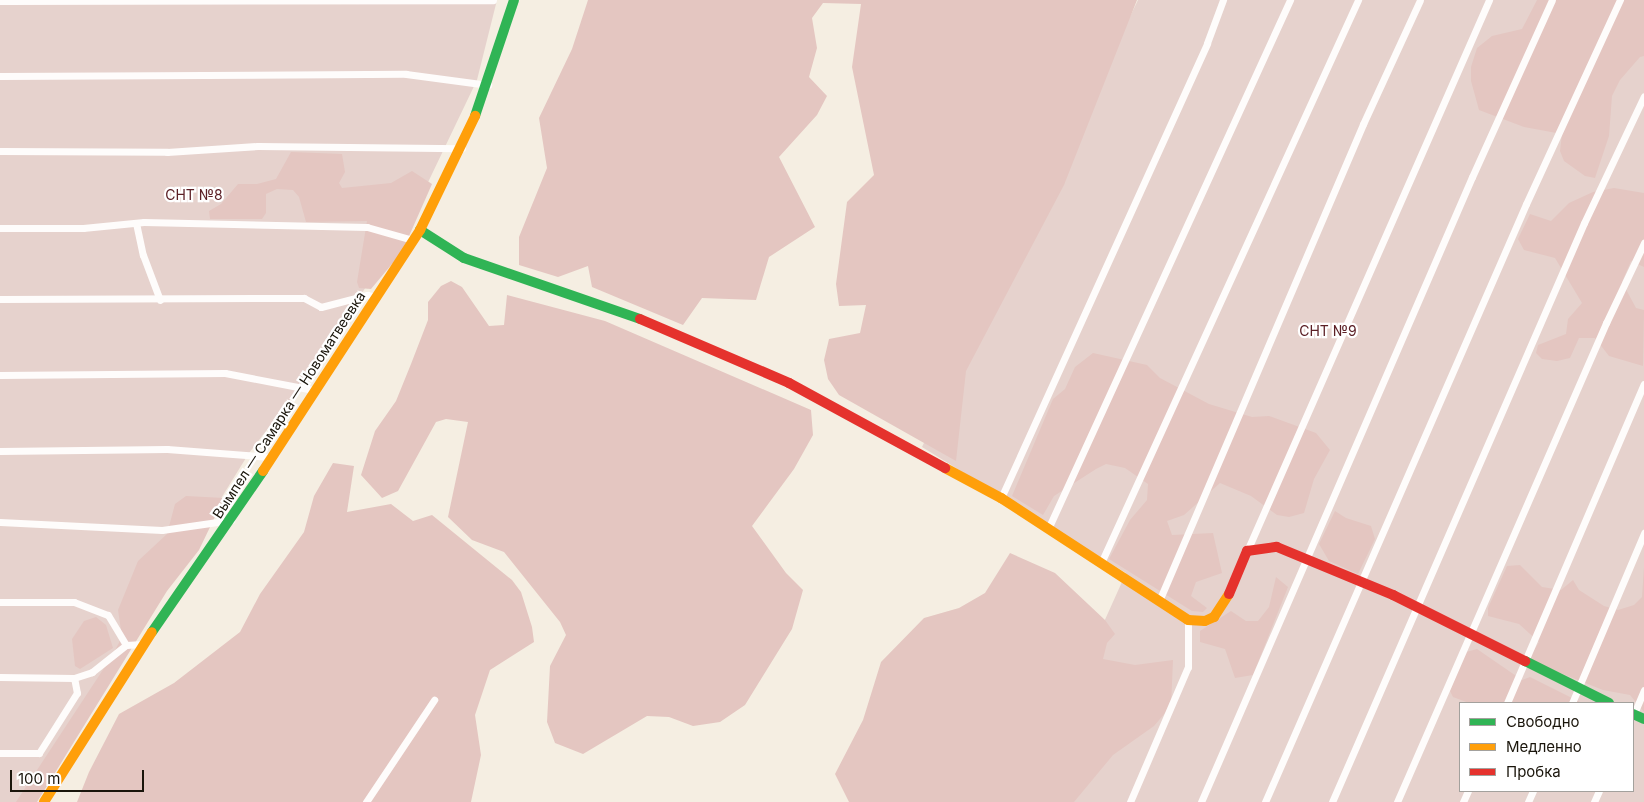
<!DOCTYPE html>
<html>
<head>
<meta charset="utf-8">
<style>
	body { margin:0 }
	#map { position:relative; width:1644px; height:802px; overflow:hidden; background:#f5eee2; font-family:Inter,sans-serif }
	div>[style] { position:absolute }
	.green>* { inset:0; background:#e6d2cd }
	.forest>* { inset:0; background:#e4c6c1 }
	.street>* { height:7px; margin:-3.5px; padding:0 3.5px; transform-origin:3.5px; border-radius:3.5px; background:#fefcfb }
	.fast>* { height:10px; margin:-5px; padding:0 5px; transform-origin:5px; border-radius:5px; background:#30b455 }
	.slow>* { height:10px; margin:-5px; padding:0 5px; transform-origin:5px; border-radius:5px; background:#ff9f0a }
	.jam>* { height:10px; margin:-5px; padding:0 5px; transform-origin:5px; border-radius:5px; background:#e5322d }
	span { translate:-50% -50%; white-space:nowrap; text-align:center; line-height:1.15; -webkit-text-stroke:4.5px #fff; paint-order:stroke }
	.park-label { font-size:14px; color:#5c2026 }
	.street-label { font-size:14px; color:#1a150b }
	.legend { position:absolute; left:1459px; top:702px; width:175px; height:90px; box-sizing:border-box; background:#fff; border:1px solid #a3a19d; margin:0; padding:6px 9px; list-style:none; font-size:15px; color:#1a150b }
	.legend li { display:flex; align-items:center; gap:10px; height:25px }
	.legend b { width:25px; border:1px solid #a3a19d }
	.scale { position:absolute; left:10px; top:770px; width:134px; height:22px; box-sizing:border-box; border:2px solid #1a150b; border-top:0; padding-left:6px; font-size:15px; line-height:18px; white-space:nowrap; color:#1a150b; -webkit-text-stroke:4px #fff; paint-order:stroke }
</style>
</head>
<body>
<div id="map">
	<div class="green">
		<div style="clip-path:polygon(0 0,497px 0,477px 80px,409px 222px,297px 391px,249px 453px,34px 802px,0 802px)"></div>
		<div style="clip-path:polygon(evenodd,1138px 0,1644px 0,1644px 802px,1023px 802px,1126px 573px,922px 447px,1138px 0,1460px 703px,1633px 703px,1633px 791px,1460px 791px,1460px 703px)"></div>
	</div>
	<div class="forest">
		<div style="clip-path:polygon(588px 0,1137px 0,1064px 185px,966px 371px,956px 461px,839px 395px,828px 379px,824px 360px,829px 339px,860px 333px,866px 305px,839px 306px,836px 284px,847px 202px,874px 175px,852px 67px,861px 4px,823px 3px,812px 18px,817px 48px,809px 77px,827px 96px,817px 115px,779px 157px,815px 227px,769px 257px,756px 300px,702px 298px,683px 325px,592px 287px,588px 266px,558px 277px,519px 265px,519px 237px,547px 168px,539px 118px,572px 49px)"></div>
		<div style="clip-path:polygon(1537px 0,1644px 0,1644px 56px,1640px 57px,1620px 80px,1612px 96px,1609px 136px,1595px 178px,1585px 176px,1564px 161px,1560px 151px,1562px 134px,1524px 127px,1479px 110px,1471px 81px,1471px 67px,1477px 48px,1492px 36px,1522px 29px)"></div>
		<div style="clip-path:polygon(291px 152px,342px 154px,345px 172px,339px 183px,342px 188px,391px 183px,412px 171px,432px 184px,402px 252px,371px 289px,359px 288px,357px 282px,367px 221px,306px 222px,299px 197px,293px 190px,277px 189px,266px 194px,266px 213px,262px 219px,210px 219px,209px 211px,221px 204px,238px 184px,257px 184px,276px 179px)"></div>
		<div style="clip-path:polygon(1614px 188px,1644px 193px,1644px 267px,1631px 261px,1622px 282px,1636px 308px,1644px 310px,1643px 366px,1609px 356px,1595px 338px,1579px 338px,1570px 358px,1557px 361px,1542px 359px,1536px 353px,1538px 345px,1566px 334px,1568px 319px,1582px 303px,1555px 258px,1524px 250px,1518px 239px,1530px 214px,1551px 221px,1569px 203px,1593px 192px)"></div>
		<div style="clip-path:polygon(451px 281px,462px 287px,489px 326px,504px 325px,507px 295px,605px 321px,811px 410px,813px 435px,794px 469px,752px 526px,786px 573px,803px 590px,792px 629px,745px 705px,720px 722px,693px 726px,669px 717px,647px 716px,583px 754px,555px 743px,547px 722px,550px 666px,566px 635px,560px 622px,504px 552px,472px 540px,448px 517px,468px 422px,446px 419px,436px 422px,398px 491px,382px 498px,361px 475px,375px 431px,396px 401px,411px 364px,428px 320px,428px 302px,441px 286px)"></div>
		<div style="clip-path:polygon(1093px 353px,1147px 365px,1160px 378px,1209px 404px,1252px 417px,1269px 416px,1316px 433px,1330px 450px,1314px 479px,1304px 513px,1289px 517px,1277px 515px,1251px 496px,1220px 483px,1184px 515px,1167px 521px,1172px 535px,1213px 533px,1222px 573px,1196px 582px,1191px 596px,1207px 608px,1203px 612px,1192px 611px,1109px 559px,1130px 520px,1147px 500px,1148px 484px,1125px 468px,1106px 464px,1096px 469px,1054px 496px,1043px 515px,1012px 496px,1053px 399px,1065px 389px,1075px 367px)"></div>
		<div style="clip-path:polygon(333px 463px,354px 466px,347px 512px,391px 504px,413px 521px,432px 515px,512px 580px,521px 592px,532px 627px,534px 642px,490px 670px,475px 715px,481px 755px,471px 802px,77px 802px,89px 772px,119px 714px,174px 683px,240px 632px,260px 594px,304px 532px,314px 496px)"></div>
		<div style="clip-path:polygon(186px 496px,224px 498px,199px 550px,167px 591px,37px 802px,16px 802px,112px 656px,122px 637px,118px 610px,138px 561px,167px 534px,175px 504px)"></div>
		<div style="clip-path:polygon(1335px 511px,1346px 518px,1371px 526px,1375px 539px,1358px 574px,1329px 561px,1319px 544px)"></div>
		<div style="clip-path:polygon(1010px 553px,1055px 573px,1105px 620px,1115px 634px,1107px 643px,1103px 659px,1135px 665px,1173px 660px,1171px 706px,1154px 726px,1113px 755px,1074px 802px,849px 802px,835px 774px,863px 720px,881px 662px,924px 618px,959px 608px,985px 593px)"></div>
		<div style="clip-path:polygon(1520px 565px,1542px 587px,1561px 590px,1573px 580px,1579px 590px,1604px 606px,1618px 610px,1634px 605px,1642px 597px,1644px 567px,1644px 712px,1630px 695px,1603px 690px,1528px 660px,1539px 642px,1519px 624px,1488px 616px,1488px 608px,1507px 566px)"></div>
		<div style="clip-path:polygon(1276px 577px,1288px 587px,1253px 675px,1235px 678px,1225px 649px,1200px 642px,1200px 631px,1231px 611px,1246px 621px,1258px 621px,1269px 607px)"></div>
		<div style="clip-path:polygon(96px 617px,106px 625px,113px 648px,80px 669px,75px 666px,72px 639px,84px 621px)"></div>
		<div style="clip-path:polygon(1477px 649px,1522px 680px,1530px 677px,1582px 703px,1469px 703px,1453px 697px,1450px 691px,1466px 652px)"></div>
	</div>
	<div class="street">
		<div style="left:0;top:1px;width:493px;rotate:-0.1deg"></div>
		<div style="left:0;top:76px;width:406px;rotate:-0.3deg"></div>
		<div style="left:406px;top:74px;width:83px;rotate:7.6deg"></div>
		<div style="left:0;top:151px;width:167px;rotate:0.3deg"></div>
		<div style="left:167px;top:152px;width:91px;rotate:-3.8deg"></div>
		<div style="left:258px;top:146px;width:204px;rotate:0.6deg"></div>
		<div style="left:136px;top:223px;width:33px;rotate:78deg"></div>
		<div style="left:143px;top:255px;width:48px;rotate:69.3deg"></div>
		<div style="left:0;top:228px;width:83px"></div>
		<div style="left:83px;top:228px;width:61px;rotate:-5.6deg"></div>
		<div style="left:144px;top:222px;width:223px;rotate:1.3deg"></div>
		<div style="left:367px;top:227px;width:48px;rotate:15.8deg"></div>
		<div style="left:0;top:299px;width:304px;rotate:-0.2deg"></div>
		<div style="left:304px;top:298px;width:19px;rotate:28deg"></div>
		<div style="left:321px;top:307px;width:48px;rotate:-14.6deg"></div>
		<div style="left:367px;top:295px;width:10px;rotate:11deg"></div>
		<div style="left:0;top:375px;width:225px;rotate:-0.5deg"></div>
		<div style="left:225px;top:373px;width:90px;rotate:10.9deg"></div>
		<div style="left:0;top:451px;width:167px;rotate:-0.7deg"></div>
		<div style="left:167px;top:449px;width:103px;rotate:4.4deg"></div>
		<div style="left:1001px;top:498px;width:499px;rotate:-65.6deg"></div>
		<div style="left:1207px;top:43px;width:46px;rotate:-69.6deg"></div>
		<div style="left:0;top:522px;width:162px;rotate:2.8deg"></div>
		<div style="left:162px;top:530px;width:70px;rotate:-8.2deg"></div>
		<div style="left:1048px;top:529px;width:582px;rotate:-65.42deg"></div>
		<div style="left:1247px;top:551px;width:602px;rotate:-66.29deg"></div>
		<div style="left:1101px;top:563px;width:619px;rotate:-65.46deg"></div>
		<div style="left:1159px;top:601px;width:519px;rotate:-66.84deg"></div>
		<div style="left:1363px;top:124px;width:136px;rotate:-65.3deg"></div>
		<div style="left:0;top:602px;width:74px"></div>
		<div style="left:74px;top:602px;width:36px;rotate:21deg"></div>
		<div style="left:108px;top:615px;width:35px;rotate:59deg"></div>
		<div style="left:126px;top:645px;width:17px;rotate:-3deg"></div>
		<div style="left:0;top:677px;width:74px;rotate:0.8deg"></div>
		<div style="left:74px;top:678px;width:19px;rotate:-18deg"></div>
		<div style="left:92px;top:672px;width:43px;rotate:-38.5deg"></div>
		<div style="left:1507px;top:703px;width:347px;rotate:-66.8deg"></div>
		<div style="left:1572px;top:703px;width:185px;rotate:-67deg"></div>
		<div style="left:1633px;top:716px;width:28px;rotate:-67deg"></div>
		<div style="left:0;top:753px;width:39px"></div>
		<div style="left:39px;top:753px;width:71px;rotate:-57.7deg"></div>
		<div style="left:77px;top:693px;width:15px;rotate:-101deg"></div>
		<div style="left:366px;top:802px;width:123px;rotate:-56.3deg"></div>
		<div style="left:1130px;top:802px;width:147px;rotate:-66.8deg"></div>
		<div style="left:1188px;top:667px;width:47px;rotate:-90deg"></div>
		<div style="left:1201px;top:802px;width:681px;rotate:-66.56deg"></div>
		<div style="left:1472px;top:177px;width:194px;rotate:-65.7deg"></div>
		<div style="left:1265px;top:802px;width:652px;rotate:-66.42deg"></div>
		<div style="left:1526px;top:204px;width:225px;rotate:-65.3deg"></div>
		<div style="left:1332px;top:802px;width:631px;rotate:-66.48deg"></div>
		<div style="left:1584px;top:223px;width:140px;rotate:-64.7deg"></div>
		<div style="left:1397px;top:802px;width:523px;rotate:-66.43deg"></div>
		<div style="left:1606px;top:323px;width:89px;rotate:-64.6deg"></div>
		<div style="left:1463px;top:802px;width:12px;rotate:-66deg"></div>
		<div style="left:1528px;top:802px;width:12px;rotate:-66deg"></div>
		<div style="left:1594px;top:802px;width:12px;rotate:-66deg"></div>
	</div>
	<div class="fast">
		<div style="left:475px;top:116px;width:122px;rotate:-71.4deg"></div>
		<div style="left:420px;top:230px;width:52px;rotate:32.5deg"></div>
		<div style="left:464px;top:258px;width:186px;rotate:19.1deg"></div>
		<div style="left:152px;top:632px;width:196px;rotate:-55.4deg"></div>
		<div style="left:1525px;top:661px;width:94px;rotate:26.6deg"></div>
		<div style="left:1633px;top:714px;width:12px;rotate:24deg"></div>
	</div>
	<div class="slow">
		<div style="left:945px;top:468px;width:64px;rotate:28.2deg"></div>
		<div style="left:1001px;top:498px;width:223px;rotate:33.1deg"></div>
		<div style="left:1188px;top:620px;width:17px;rotate:3deg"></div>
		<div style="left:1205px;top:621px;width:10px;rotate:-24deg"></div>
		<div style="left:1214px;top:617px;width:27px;rotate:-57deg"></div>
		<div style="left:263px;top:471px;width:288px;rotate:-56.9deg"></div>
		<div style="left:420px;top:230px;width:127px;rotate:-64.2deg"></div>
		<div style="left:44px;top:802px;width:201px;rotate:-57.6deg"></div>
	</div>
	<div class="jam">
		<div style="left:640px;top:319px;width:162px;rotate:23.2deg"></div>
		<div style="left:789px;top:383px;width:178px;rotate:28.6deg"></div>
		<div style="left:1229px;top:594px;width:47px;rotate:-67.3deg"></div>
		<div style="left:1247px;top:551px;width:30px;rotate:-8deg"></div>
		<div style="left:1277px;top:547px;width:126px;rotate:22.5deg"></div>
		<div style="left:1393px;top:595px;width:148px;rotate:26.6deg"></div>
	</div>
	<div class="park-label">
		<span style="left:194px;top:195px">СНТ №8</span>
		<span style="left:1328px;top:331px">СНТ №9</span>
	</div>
	<div class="street-label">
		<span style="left:289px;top:405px;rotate:-57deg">Вымпел — Самарка — Новоматвеевка</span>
	</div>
	<ul class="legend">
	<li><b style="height:6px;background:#30b455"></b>Свободно</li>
	<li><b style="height:6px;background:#ff9f0a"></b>Медленно</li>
	<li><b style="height:6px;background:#e5322d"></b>Пробка</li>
	</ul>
	<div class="scale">100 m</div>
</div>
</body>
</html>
